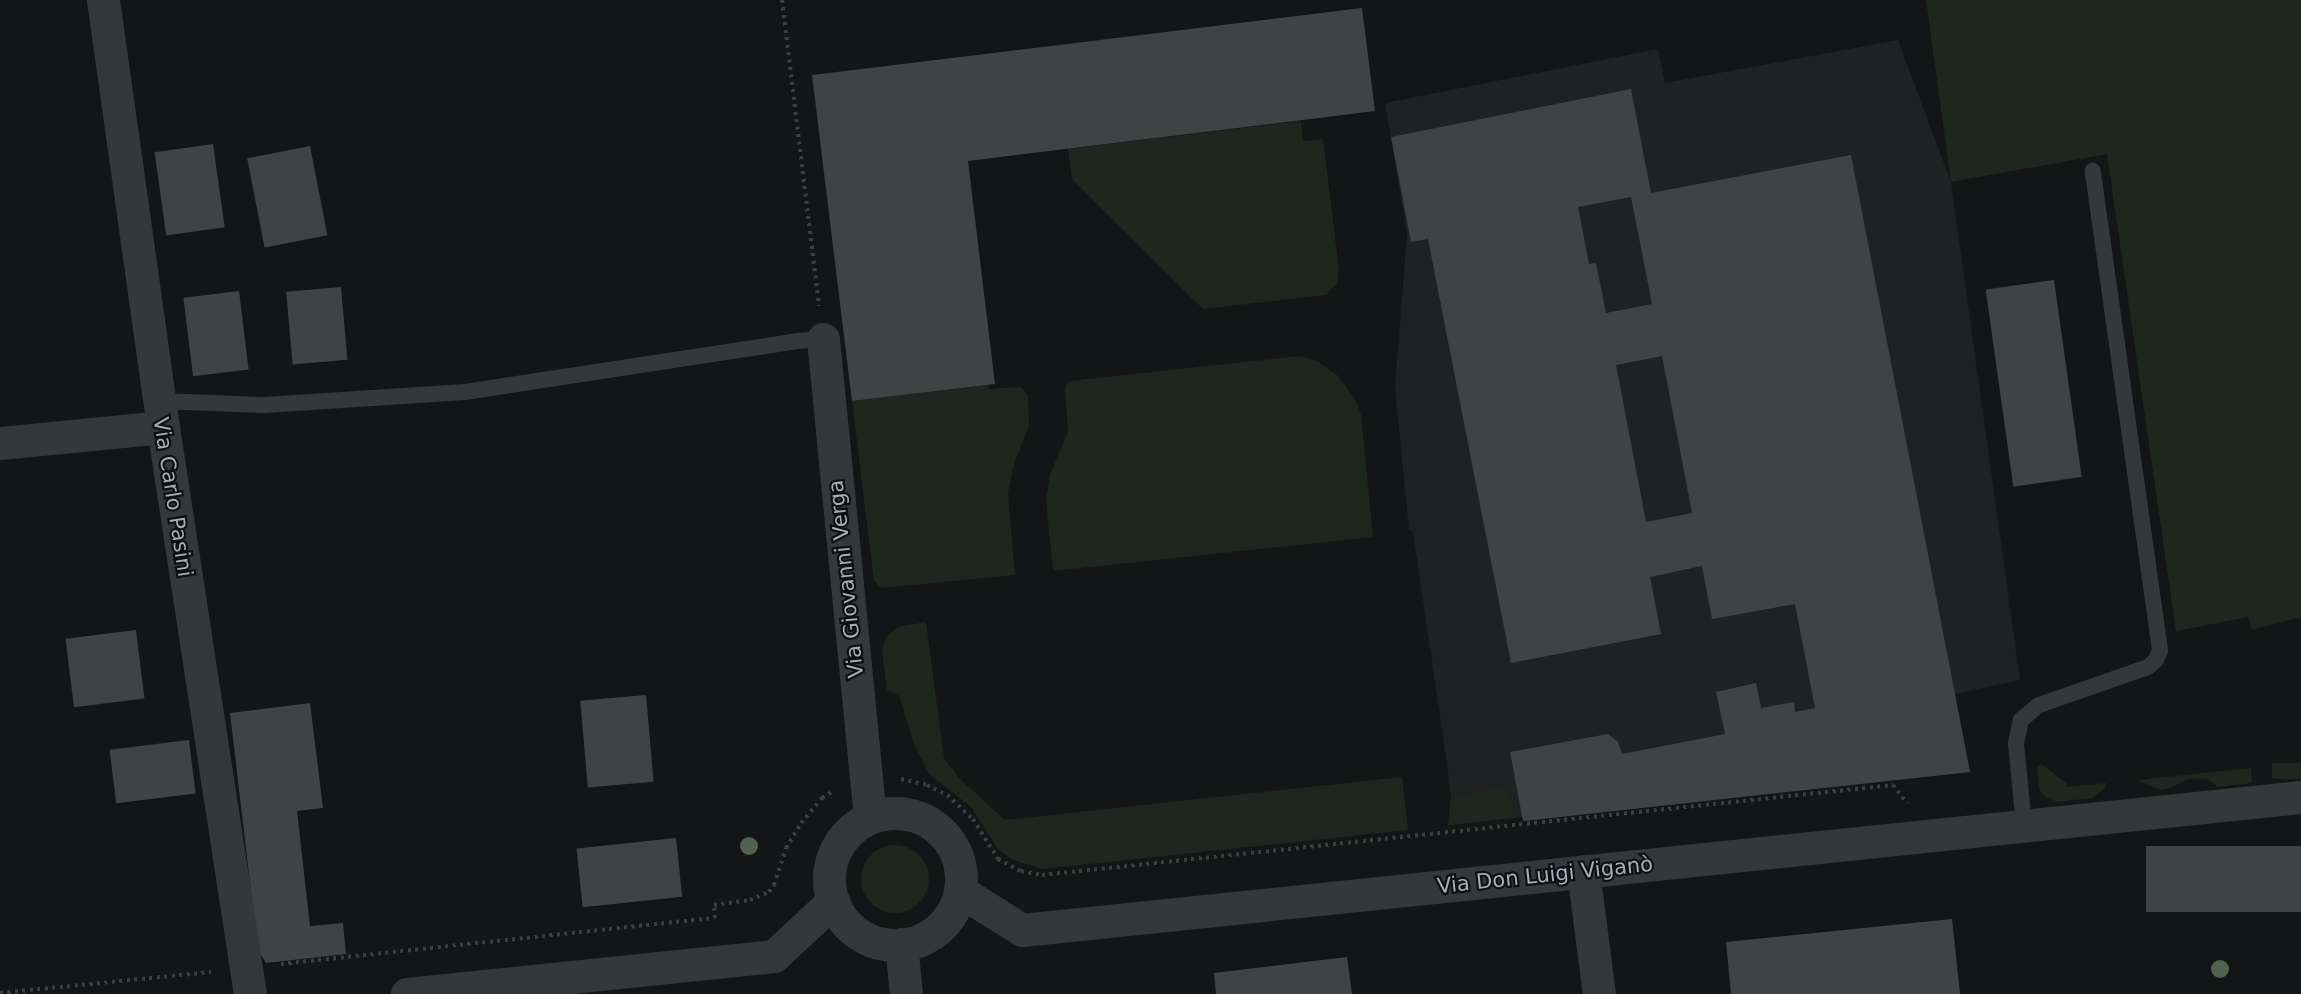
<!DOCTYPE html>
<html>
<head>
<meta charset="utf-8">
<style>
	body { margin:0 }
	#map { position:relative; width:2301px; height:994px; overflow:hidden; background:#141516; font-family:"DejaVu Sans",sans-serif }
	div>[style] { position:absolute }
	.built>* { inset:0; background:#202123 }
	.green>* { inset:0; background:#1f261e; transform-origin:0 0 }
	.round { border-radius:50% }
	.building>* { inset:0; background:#404346; transform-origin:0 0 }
	.path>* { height:4px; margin-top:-2px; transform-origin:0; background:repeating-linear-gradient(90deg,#3b3f43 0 3px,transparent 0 7.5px) }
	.service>* { height:16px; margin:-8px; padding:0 8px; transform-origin:8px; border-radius:8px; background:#35383b }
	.minor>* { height:33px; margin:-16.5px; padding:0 16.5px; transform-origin:16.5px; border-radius:16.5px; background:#35383b }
	.tertiary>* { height:33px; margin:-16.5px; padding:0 16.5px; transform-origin:16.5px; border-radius:16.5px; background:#35383b }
	.tertiary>.ring { margin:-16.5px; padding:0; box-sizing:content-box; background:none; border:33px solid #35383b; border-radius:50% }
	.trees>* { width:18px; height:18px; margin:-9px; border-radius:50%; background:#51634e }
	span { translate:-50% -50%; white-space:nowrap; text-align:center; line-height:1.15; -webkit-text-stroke:4.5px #0f1011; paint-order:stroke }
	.street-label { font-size:21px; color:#a6afb7 }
</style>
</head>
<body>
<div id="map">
	<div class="built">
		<div style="clip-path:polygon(1898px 40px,1951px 182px,2020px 680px,1955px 694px,1970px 772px,1523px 821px,1522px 817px,1448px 825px,1451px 797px,1448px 771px,1413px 532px,1409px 530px,1395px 387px,1407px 234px,1385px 103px,1658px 49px,1665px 83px)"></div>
	</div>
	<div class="green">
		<div style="clip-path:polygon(1926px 0,2301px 0,2301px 617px,2251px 630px,2249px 617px,2176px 631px,2107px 154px,1951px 182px)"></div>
		<div style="clip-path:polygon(1301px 121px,1303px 141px,1323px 139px,1339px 270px,1337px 283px,1326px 295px,1203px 309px,1072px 179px,1068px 149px)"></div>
		<div style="clip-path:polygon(1300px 356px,1317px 361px,1337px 375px,1355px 399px,1361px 415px,1373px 537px,1053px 571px,1046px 501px,1050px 475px,1068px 431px,1065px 388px,1069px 381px)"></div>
		<div style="clip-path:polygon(988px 385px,989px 389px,1021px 387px,1028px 395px,1029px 425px,1014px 464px,1008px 493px,1015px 575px,881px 588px,874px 581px,852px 401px)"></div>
		<div style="clip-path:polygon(926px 622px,944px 758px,959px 778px,1005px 820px,1402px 777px,1408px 830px,1043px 869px,1013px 860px,998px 849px,971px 807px,929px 774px,914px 744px,899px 696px,887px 690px,882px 651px,886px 637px,898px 627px)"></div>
		<div style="left:2301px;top:763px;width:16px;height:29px;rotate:90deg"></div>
		<div style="clip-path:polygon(2041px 764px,2066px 783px,2067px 787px,2106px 783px,2106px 787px,2093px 798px,2056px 802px,2045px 797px,2039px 789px,2037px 766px)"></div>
		<div style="clip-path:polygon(2251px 768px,2252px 783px,2218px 787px,2208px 779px,2200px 778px,2185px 780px,2171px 788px,2161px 790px,2137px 780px)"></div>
		<div style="clip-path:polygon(1502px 786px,1522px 817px,1448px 825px,1451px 797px)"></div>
		<div class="round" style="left:861px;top:845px;width:68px;height:68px"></div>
	</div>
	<div class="building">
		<div style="clip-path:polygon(1362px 8px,1375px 111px,968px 161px,995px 384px,852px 401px,812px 75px)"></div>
		<div style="clip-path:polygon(evenodd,1631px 89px,1651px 193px,1851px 155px,1970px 772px,1523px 821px,1510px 752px,1608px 734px,1618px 742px,1622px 754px,1725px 734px,1716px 692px,1756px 683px,1761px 708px,1794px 702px,1795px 712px,1815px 708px,1795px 604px,1712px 619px,1702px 566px,1650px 577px,1661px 634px,1511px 663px,1428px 239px,1411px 242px,1391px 137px,1631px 89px,1631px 197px,1652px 304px,1606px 313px,1596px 263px,1589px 264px,1578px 207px,1631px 197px,1631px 89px,1662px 356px,1692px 513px,1646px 522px,1616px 365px,1662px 356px)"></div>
		<div style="left:213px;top:144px;width:84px;height:59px;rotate:82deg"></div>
		<div style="left:310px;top:146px;width:91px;height:64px;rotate:79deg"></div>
		<div style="left:2054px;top:280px;width:199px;height:69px;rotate:82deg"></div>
		<div style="left:341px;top:287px;width:73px;height:55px;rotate:85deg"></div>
		<div style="left:239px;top:291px;width:79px;height:56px;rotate:83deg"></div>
		<div style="left:136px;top:630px;width:69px;height:71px;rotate:83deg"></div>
		<div style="left:646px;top:695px;width:87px;height:66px;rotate:85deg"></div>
		<div style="clip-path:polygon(310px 703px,323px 808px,297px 811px,310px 926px,343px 923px,346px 954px,266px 963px,258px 950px,230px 713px)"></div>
		<div style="left:189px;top:740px;width:54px;height:80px;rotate:83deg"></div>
		<div style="left:676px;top:838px;width:59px;height:100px;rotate:84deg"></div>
		<div style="left:2301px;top:846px;width:66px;height:155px;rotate:90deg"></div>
		<div style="clip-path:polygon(1952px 919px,1960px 994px,1731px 994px,1726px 942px)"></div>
		<div style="clip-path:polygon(1347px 957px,1352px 994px,1216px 994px,1214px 973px)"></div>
	</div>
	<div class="path">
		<div style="left:782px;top:0;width:308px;rotate:83.1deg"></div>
		<div style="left:901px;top:779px;width:27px;rotate:13deg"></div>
		<div style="left:927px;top:785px;width:22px;rotate:27deg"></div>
		<div style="left:947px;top:795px;width:35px;rotate:43deg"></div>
		<div style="left:973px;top:819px;width:47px;rotate:58deg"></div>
		<div style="left:998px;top:859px;width:26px;rotate:28deg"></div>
		<div style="left:1021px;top:871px;width:21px;rotate:11deg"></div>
		<div style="left:1042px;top:875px;width:856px;rotate:-6.04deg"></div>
		<div style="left:1893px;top:785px;width:23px;rotate:52deg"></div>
		<div style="left:281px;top:964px;width:436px;rotate:-6.1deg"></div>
		<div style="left:715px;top:918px;width:13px;rotate:-94deg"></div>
		<div style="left:714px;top:905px;width:36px;rotate:-8deg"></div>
		<div style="left:750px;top:900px;width:21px;rotate:-23deg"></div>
		<div style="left:769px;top:892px;width:9px;rotate:-54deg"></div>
		<div style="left:774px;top:885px;width:39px;rotate:-72deg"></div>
		<div style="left:786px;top:848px;width:29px;rotate:-59deg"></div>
		<div style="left:801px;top:823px;width:33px;rotate:-50deg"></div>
		<div style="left:822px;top:798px;width:13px;rotate:-32deg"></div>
		<div style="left:0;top:993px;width:212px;rotate:-5.7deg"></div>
	</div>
	<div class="service">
		<div style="left:159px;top:401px;width:106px;rotate:2.2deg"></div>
		<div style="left:265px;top:405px;width:200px;rotate:-3.7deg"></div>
		<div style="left:465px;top:392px;width:336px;rotate:-8.7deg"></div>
		<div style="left:797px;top:341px;width:26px;rotate:-4deg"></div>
		<div style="left:2024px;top:825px;width:82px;rotate:-95.6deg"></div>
		<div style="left:2016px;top:743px;width:24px;rotate:-78deg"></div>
		<div style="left:2021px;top:720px;width:23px;rotate:-40deg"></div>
		<div style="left:2039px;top:705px;width:115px;rotate:-19.2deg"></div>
		<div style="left:2148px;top:667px;width:11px;rotate:-41deg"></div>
		<div style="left:2156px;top:660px;width:11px;rotate:-68deg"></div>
		<div style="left:2160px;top:650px;width:484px;rotate:-98deg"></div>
	</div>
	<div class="minor">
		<div style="left:103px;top:0;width:431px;rotate:82deg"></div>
		<div style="left:163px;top:427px;width:574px;rotate:81.28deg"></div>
		<div style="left:823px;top:339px;width:481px;rotate:84.4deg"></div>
		<div style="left:0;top:443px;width:164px;rotate:-5.6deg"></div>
		<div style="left:1583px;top:871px;width:124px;rotate:82.6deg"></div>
		<div style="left:901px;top:944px;width:50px;rotate:84.3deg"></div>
	</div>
	<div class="tertiary">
		<div class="ring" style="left:829px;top:813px;width:99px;height:99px"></div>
		<div style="left:960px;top:891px;width:73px;rotate:32.2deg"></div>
		<div style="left:1022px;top:930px;width:1286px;rotate:-5.94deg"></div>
		<div style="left:407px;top:994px;width:369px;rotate:-5.9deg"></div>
		<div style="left:774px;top:956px;width:81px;rotate:-43deg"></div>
	</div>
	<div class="trees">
		<div style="left:749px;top:846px"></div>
		<div style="left:2220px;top:969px"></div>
	</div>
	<div class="street-label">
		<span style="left:173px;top:497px;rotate:81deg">Via Carlo Pasini</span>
		<span style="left:846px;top:579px;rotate:-96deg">Via Giovanni Verga</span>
		<span style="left:1545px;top:875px;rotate:-6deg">Via Don Luigi Viganò</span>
	</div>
</div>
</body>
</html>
